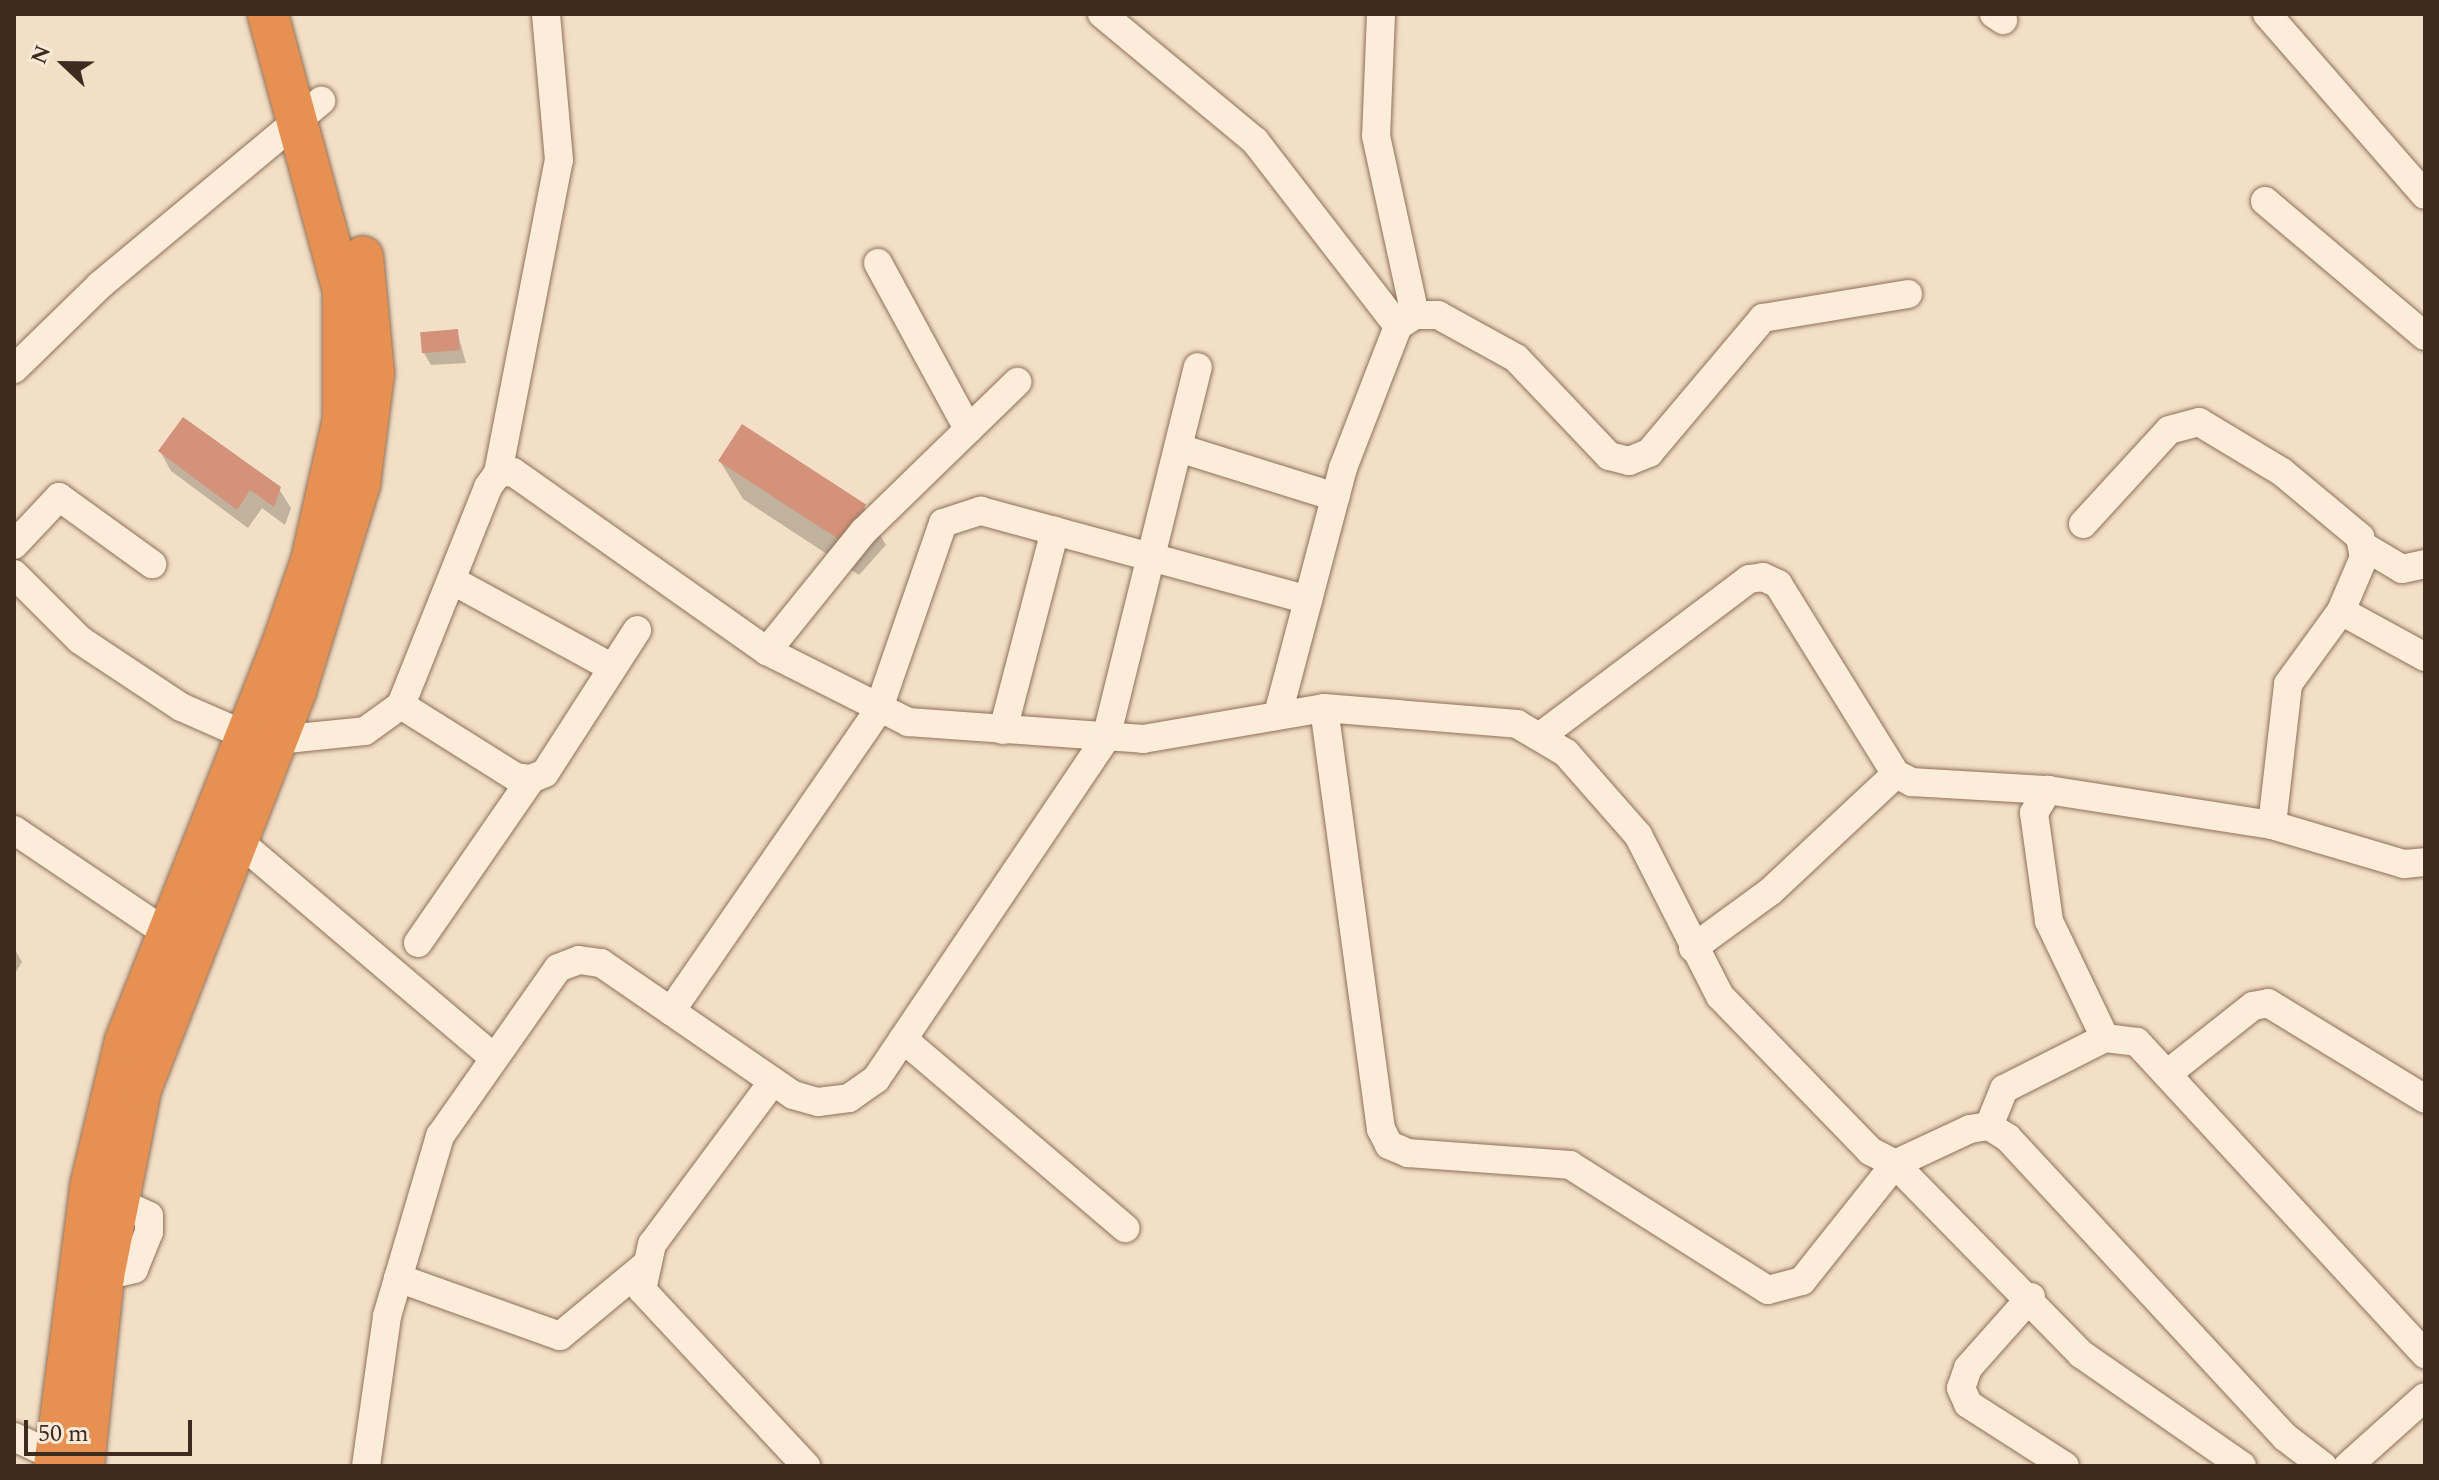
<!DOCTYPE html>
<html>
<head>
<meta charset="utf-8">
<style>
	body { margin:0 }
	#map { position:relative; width:2439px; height:1480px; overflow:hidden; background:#f2dfc6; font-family:Spectral,serif }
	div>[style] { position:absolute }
	.shadow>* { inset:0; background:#0003 }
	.building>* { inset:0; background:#d39279; transform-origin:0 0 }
	.roads { filter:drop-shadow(0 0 2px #8f6f5a) drop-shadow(0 0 2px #8f6f5a) }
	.minor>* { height:28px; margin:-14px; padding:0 14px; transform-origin:14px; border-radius:14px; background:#fbedda }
	.highway>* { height:40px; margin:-20px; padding:0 20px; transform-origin:20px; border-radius:20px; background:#e69152 }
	span { translate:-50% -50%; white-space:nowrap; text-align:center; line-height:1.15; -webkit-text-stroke:7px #f8ead6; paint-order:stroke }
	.frame { position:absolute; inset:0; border:16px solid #3e2a1f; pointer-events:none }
	.north { position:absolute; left:24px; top:24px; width:80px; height:80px; -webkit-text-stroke:6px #f8ead6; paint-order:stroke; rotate:292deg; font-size:22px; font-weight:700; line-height:32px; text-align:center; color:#3e2a1f }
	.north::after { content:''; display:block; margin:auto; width:28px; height:36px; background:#3e2a1f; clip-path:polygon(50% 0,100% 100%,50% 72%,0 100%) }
	.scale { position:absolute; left:24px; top:1420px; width:168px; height:36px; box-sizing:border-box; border:4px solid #3e2a1f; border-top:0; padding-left:10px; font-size:24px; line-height:28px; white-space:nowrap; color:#3e2a1f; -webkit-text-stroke:6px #f8ead6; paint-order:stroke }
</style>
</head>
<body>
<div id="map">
	<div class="shadow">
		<div style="clip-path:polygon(457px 331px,466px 363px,431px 365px,424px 353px)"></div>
		<div style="clip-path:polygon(742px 427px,864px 507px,886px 545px,859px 575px,743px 499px,720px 461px)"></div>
		<div style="clip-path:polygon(160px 451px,279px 489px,291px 508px,285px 525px,262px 508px,248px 528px,171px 471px)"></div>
		<div style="clip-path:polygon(14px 948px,22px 962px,14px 975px)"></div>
	</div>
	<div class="building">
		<div style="left:458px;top:329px;width:21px;height:38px;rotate:85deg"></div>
		<div style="clip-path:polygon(183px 417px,281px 487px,274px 507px,250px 490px,237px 510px,158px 451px)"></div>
		<div style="left:742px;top:424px;width:148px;height:44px;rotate:33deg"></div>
	</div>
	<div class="roads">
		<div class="minor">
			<div style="left:1102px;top:14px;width:199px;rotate:39.7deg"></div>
			<div style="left:1255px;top:141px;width:234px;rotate:52.3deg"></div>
			<div style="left:1381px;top:14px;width:122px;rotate:92.3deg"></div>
			<div style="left:1376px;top:136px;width:183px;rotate:77.7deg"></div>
			<div style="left:1994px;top:14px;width:11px;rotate:34deg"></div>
			<div style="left:2267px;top:14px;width:240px;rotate:48.9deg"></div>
			<div style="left:2265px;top:201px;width:209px;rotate:40.2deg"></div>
			<div style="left:878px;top:263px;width:189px;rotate:61.5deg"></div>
			<div style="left:14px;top:369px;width:120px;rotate:-44.3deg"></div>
			<div style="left:100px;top:285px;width:288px;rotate:-39.8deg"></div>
			<div style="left:1179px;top:448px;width:164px;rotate:17.4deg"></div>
			<div style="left:498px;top:473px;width:319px;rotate:-79deg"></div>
			<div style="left:559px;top:160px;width:147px;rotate:-95.1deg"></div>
			<div style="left:2083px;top:524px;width:127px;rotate:-47.5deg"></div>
			<div style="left:2169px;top:430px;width:31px;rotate:-15deg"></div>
			<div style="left:2199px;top:422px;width:97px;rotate:31.1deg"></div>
			<div style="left:2282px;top:472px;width:102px;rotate:39.8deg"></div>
			<div style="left:2360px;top:537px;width:20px;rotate:79deg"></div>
			<div style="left:2364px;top:557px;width:59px;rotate:113.1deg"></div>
			<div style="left:2341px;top:611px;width:96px;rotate:28.7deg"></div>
			<div style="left:14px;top:545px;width:66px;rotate:-46.8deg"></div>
			<div style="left:59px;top:497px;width:115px;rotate:35.8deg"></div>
			<div style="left:2365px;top:547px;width:43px;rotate:30.7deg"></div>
			<div style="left:2402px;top:569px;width:24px;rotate:-12deg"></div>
			<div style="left:14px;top:574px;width:93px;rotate:45deg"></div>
			<div style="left:80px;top:640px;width:121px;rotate:33.6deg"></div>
			<div style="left:181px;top:707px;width:72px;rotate:23.7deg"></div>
			<div style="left:455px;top:582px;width:178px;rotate:28.6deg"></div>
			<div style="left:767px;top:651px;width:154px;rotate:-51.1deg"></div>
			<div style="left:864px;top:531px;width:214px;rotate:-44.2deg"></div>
			<div style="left:401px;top:705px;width:136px;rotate:32.1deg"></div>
			<div style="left:516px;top:777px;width:15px;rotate:8deg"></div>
			<div style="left:531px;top:779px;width:15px;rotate:-23deg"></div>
			<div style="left:545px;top:773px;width:170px;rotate:-57.2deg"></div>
			<div style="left:1324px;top:708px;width:425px;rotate:82.3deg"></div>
			<div style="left:1381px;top:1129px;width:18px;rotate:63deg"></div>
			<div style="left:1389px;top:1145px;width:21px;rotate:23deg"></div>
			<div style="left:1408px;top:1153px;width:162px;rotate:4.2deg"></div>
			<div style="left:1570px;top:1165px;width:234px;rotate:32.3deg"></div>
			<div style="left:1768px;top:1290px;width:35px;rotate:-15deg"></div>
			<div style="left:1802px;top:1281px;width:149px;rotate:-51.5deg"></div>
			<div style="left:1895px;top:1164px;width:266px;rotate:45.6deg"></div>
			<div style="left:2081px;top:1354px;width:196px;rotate:34.8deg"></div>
			<div style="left:1278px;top:714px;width:254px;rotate:-75.2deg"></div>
			<div style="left:1343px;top:468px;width:152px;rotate:-68.8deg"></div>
			<div style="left:1398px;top:326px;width:20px;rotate:-33deg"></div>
			<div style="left:1415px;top:315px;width:23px"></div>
			<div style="left:1438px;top:315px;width:89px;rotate:28.9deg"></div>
			<div style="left:1516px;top:358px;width:135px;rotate:46.5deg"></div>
			<div style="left:1609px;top:456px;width:21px;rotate:14deg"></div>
			<div style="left:1629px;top:461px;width:22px;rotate:-22deg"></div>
			<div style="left:1649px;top:453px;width:177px;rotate:-49.8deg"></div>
			<div style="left:1763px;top:318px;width:147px;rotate:-9.4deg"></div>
			<div style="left:1003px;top:730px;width:206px;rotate:-75.4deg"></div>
			<div style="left:1542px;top:735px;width:259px;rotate:-37deg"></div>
			<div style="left:1749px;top:579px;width:14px;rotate:-8deg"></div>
			<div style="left:1763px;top:577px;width:17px;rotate:25deg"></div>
			<div style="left:1778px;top:584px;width:224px;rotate:58.2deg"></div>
			<div style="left:1896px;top:774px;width:18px;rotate:27deg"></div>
			<div style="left:1912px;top:782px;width:136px;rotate:3.4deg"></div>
			<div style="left:277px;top:740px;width:88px;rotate:-5.8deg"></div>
			<div style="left:365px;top:731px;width:44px;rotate:-35.8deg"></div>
			<div style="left:401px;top:705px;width:235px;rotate:-68.2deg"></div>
			<div style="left:488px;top:487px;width:17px;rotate:-54deg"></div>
			<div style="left:498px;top:473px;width:15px;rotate:-4deg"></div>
			<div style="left:513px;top:472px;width:311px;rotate:35.2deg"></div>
			<div style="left:767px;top:651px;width:158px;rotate:26.7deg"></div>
			<div style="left:908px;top:722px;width:236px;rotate:4.1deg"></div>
			<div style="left:1143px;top:739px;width:184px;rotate:-9.7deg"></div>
			<div style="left:1324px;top:708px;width:194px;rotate:4.7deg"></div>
			<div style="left:1517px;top:724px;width:57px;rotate:30.6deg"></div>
			<div style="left:1566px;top:753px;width:109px;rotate:48.7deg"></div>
			<div style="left:1638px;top:835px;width:181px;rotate:63deg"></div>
			<div style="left:1720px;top:996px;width:216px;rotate:45.9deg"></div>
			<div style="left:1870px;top:1151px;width:28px;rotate:27deg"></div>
			<div style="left:1895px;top:1164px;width:83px;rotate:-25deg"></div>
			<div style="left:1970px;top:1129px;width:19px;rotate:-9deg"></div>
			<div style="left:1989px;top:1126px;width:22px;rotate:32deg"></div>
			<div style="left:2008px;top:1138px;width:408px;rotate:47.2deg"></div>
			<div style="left:2285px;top:1437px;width:48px;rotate:37.3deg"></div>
			<div style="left:2272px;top:825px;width:142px;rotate:-83.5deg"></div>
			<div style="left:2288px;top:684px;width:90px;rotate:-54deg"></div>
			<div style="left:14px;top:830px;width:181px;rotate:34deg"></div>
			<div style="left:236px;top:839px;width:337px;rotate:40.3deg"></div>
			<div style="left:418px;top:943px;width:199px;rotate:-55.4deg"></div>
			<div style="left:1693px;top:948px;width:97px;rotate:-36.2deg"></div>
			<div style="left:1771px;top:891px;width:171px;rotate:-43.1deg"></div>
			<div style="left:671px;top:1011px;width:364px;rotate:-55.4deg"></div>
			<div style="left:878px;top:711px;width:199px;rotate:-70.9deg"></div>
			<div style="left:943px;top:523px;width:40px;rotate:-18deg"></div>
			<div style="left:981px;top:511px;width:339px;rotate:15.2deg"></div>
			<div style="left:2105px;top:1038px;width:130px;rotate:-115.6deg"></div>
			<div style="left:2049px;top:921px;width:109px;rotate:-97.9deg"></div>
			<div style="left:2034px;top:813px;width:27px;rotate:-59deg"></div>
			<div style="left:2048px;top:790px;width:227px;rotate:8.9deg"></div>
			<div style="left:2272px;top:825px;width:138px;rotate:16.5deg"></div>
			<div style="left:2404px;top:864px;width:21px;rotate:-5deg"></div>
			<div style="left:903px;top:1039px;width:292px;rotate:40.4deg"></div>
			<div style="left:2167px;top:1074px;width:110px;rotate:-38.3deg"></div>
			<div style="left:2253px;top:1006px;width:15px;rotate:-11deg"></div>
			<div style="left:2268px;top:1003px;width:184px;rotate:31.4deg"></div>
			<div style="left:771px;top:1084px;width:199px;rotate:126.6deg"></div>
			<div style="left:652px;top:1244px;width:47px;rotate:102.3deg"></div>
			<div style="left:642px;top:1290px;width:241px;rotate:47deg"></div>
			<div style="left:1989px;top:1126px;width:40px;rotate:-68deg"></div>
			<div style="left:2004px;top:1089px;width:113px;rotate:-26.8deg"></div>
			<div style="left:2105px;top:1038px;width:32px;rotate:7deg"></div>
			<div style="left:2137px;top:1042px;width:425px;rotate:47.3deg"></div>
			<div style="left:104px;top:1276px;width:31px;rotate:-13deg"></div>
			<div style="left:134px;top:1269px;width:40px;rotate:-68deg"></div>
			<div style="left:149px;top:1232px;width:16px;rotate:-90deg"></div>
			<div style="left:149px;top:1216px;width:35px;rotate:-155deg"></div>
			<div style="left:398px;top:1278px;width:172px;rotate:19.7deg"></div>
			<div style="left:560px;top:1336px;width:107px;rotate:-39.7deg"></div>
			<div style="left:2031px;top:1297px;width:95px;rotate:131.6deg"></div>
			<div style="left:1968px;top:1368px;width:21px;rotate:109deg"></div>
			<div style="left:1961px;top:1388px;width:17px;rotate:66deg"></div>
			<div style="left:1968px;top:1404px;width:115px;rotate:32.6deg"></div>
			<div style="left:14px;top:1437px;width:45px;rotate:24.9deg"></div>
			<div style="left:366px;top:1466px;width:151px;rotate:-82deg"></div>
			<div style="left:387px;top:1316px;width:188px;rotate:-73.6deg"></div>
			<div style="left:440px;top:1136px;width:205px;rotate:-54.9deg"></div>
			<div style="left:558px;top:968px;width:22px;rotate:-21deg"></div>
			<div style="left:579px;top:960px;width:22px;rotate:8deg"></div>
			<div style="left:601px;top:963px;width:233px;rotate:34.5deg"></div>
			<div style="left:793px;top:1095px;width:26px;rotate:16deg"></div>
			<div style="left:818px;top:1102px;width:31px;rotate:-7deg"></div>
			<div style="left:849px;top:1098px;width:33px;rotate:-35deg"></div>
			<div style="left:876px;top:1079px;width:411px;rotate:-56deg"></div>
			<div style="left:1106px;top:738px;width:382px;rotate:-76.1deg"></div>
			<div style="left:2348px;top:1466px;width:103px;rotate:-41.9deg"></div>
		</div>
		<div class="highway">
			<div style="left:54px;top:1466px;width:281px;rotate:-82.6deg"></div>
			<div style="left:90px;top:1187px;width:150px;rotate:-76.5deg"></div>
			<div style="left:125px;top:1041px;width:424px;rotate:-68.4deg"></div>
			<div style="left:281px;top:647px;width:91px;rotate:-70.8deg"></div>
			<div style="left:311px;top:561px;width:146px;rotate:-77.3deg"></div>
			<div style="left:343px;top:419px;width:128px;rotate:-90deg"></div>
			<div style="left:343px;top:291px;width:287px;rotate:-105.2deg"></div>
			<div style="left:84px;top:1466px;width:191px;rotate:-84deg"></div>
			<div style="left:104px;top:1276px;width:191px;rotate:-78.8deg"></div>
			<div style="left:141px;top:1089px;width:427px;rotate:-68.7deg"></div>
			<div style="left:296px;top:691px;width:217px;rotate:-72.8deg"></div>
			<div style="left:360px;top:484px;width:112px;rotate:-82.8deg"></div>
			<div style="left:374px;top:373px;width:117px;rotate:-95.4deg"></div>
		</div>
	</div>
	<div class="frame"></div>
	<div class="north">N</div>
	<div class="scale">50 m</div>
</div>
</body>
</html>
